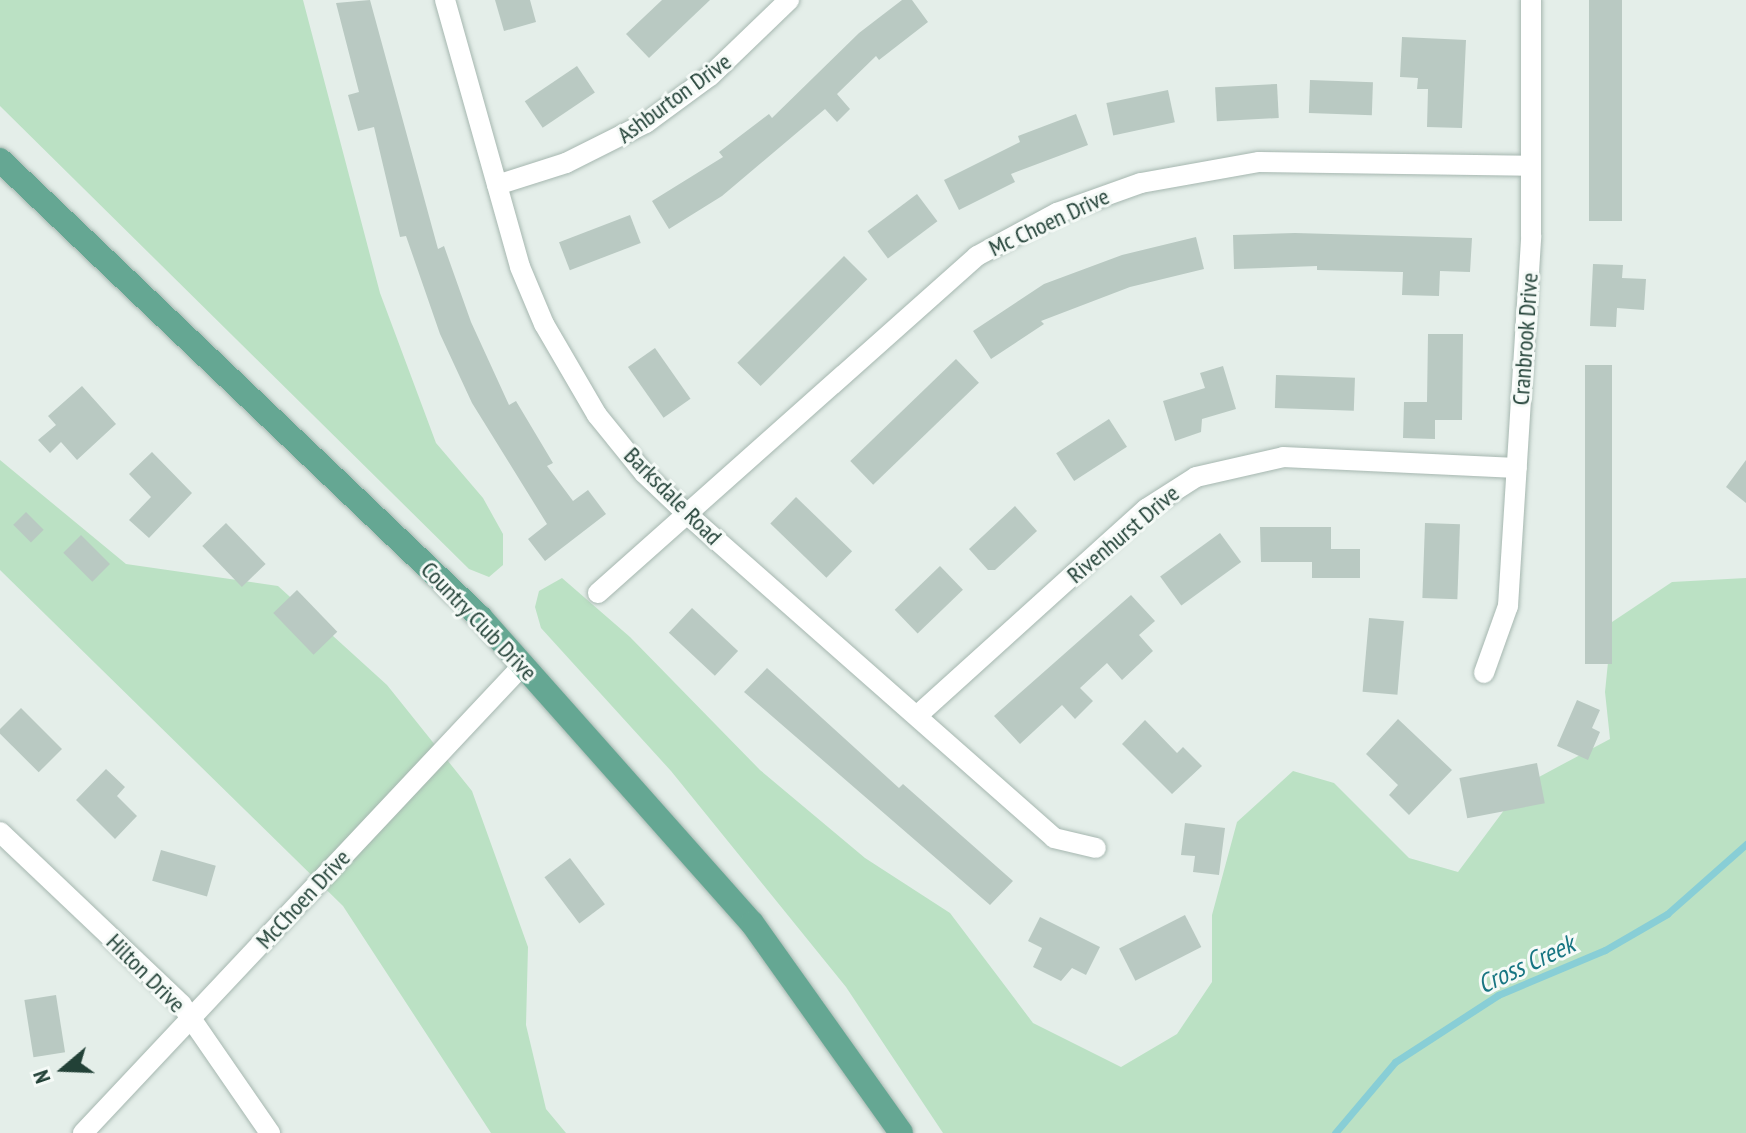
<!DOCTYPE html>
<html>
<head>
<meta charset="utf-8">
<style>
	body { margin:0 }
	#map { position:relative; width:1746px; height:1133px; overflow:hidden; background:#e4eee9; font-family:"PT Sans Narrow",sans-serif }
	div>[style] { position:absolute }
	.green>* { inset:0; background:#bbe1c4 }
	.stream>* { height:7px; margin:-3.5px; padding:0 3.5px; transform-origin:3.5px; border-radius:3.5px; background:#88ced6 }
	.building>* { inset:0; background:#b9c9c2; transform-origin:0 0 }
	.roads { filter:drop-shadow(0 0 2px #a6b7b0) drop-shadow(0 0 2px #a6b7b0) }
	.minor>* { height:20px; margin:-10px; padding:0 10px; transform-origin:10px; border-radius:10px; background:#fff }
	.primary>* { height:24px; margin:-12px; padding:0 12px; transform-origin:12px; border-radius:12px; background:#65a793 }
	span { translate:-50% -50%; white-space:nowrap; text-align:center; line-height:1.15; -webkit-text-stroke:6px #f5faf7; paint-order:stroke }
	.street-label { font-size:24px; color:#224137 }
	.water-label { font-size:26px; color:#177582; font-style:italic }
	.north { position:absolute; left:24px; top:1029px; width:80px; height:80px; -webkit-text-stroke:6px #f5faf7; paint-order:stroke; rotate:251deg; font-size:22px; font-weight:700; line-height:32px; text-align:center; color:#224137 }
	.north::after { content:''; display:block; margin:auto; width:28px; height:36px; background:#224137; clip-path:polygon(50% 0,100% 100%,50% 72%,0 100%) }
</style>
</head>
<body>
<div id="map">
	<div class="green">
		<div style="clip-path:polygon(0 0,303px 0,380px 293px,436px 443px,483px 498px,503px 534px,503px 565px,489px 577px,469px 569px,0 106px)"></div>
		<div style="clip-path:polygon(0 460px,126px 564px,278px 586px,387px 685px,472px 791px,528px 947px,526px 1025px,546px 1109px,566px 1133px,491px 1133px,343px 906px,0 570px)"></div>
		<div style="clip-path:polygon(562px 578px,630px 637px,760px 770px,865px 858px,950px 913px,1033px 1023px,1121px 1067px,1177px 1034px,1212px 982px,1212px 915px,1237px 822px,1293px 771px,1334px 783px,1409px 858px,1458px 872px,1522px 786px,1610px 739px,1605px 692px,1612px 622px,1672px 582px,1746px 578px,1746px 1133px,943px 1133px,846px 987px,671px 771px,541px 628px,535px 607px,539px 591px)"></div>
	</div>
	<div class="stream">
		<div style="left:1335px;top:1133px;width:93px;rotate:-49.8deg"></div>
		<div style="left:1395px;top:1062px;width:123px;rotate:-33deg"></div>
		<div style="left:1498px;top:995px;width:116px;rotate:-22.8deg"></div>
		<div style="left:1605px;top:950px;width:72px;rotate:-30.1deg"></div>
		<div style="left:1667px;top:914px;width:106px;rotate:-41.5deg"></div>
	</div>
	<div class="building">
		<div style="clip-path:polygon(370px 0,438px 249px,444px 246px,471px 322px,509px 405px,516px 401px,553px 463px,547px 466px,573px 501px,588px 490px,606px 514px,545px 561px,528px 539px,547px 524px,472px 403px,440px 334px,406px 236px,400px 237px,374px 127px,358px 131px,348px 95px,359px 92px,336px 3px)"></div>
		<div style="clip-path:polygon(495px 0,530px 0,536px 22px,504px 31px)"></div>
		<div style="clip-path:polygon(662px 0,710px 0,649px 58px,626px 34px)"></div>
		<div style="clip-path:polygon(902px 0,912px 0,928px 22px,879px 60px,876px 56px,837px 94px,850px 109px,837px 122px,825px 109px,722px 196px,669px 229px,652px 201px,723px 157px,719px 152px,769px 114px,772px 118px,859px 33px)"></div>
		<div style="left:1589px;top:0;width:33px;height:221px"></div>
		<div style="clip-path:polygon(1402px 37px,1466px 40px,1462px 128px,1427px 127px,1428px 89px,1417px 89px,1418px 78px,1400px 77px)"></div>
		<div style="left:577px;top:66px;width:32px;height:63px;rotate:56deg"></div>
		<div style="left:1310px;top:80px;width:63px;height:33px;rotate:2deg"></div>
		<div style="left:1277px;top:84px;width:34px;height:62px;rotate:87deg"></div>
		<div style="left:1168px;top:90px;width:33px;height:63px;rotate:78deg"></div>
		<div style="clip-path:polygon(1076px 114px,1088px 145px,1011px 174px,1015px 182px,959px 210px,944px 180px,1020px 142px,1018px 136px)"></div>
		<div style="left:917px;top:194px;width:34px;height:62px;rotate:53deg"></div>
		<div style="left:630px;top:215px;width:30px;height:76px;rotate:69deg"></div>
		<div style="clip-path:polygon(1295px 233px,1472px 238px,1470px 272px,1440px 271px,1439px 296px,1402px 295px,1403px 272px,1317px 270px,1317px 266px,1234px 269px,1233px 235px)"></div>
		<div style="clip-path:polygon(1196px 237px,1204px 269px,1130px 287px,1041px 321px,1044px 324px,991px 359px,973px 331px,1044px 284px,1122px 255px)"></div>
		<div style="left:844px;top:256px;width:33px;height:151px;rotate:45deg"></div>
		<div style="clip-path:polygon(1593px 264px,1623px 265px,1622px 278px,1646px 279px,1644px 310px,1617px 308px,1616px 327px,1590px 326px)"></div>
		<div style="clip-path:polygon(1428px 334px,1463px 334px,1462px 420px,1435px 420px,1435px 439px,1403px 438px,1404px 402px,1427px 402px)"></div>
		<div style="left:655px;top:348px;width:62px;height:33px;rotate:55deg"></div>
		<div style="left:956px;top:359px;width:33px;height:147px;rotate:46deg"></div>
		<div style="left:1585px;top:365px;width:27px;height:299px"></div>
		<div style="clip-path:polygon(1223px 366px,1236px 409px,1202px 419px,1201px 432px,1175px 441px,1163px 401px,1205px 388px,1200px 373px)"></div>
		<div style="left:1276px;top:375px;width:79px;height:33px;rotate:2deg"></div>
		<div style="clip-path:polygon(82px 386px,116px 424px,77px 460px,61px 442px,50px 453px,38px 440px,56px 425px,48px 416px)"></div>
		<div style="left:1109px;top:419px;width:33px;height:63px;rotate:57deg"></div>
		<div style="clip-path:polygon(152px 452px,192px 493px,149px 538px,129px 520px,151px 497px,129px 474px)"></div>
		<div style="clip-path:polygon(1746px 460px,1746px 503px,1726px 487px)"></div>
		<div style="left:796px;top:497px;width:78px;height:37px;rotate:44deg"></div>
		<div style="clip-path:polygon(1015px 506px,1037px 531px,995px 570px,988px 570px,969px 549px)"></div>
		<div style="left:26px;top:512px;width:25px;height:18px;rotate:45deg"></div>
		<div style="left:226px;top:523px;width:57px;height:33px;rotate:46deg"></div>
		<div style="left:1425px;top:523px;width:35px;height:75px;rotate:2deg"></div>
		<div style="clip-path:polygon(1260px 527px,1331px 527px,1331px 549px,1360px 549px,1360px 578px,1312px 578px,1312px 562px,1261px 562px)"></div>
		<div style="left:1220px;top:533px;width:36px;height:74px;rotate:54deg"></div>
		<div style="left:81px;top:535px;width:41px;height:25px;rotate:45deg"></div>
		<div style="left:940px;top:566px;width:33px;height:63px;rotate:46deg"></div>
		<div style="left:297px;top:590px;width:58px;height:33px;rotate:46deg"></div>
		<div style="clip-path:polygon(1131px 595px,1155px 621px,1139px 635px,1153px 651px,1122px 680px,1107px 663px,1080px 688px,1093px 701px,1075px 719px,1062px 705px,1020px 744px,994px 716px)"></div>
		<div style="left:692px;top:608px;width:63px;height:34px;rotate:43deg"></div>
		<div style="left:1369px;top:618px;width:35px;height:74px;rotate:5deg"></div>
		<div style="clip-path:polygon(767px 668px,899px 788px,903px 784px,1013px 881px,990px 905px,744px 692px)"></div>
		<div style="clip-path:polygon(1577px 700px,1600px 710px,1592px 728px,1600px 732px,1588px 760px,1557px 746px)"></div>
		<div style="left:21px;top:708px;width:58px;height:33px;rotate:45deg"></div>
		<div style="clip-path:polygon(1398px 719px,1452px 770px,1409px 815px,1389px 795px,1398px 785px,1366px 754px)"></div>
		<div style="clip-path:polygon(1145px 720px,1177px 753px,1183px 747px,1202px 766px,1172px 794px,1122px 744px)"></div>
		<div style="left:1537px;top:763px;width:41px;height:79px;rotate:79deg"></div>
		<div style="clip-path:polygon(106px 769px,125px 787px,117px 796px,137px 816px,115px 839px,76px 800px)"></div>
		<div style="clip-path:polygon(1185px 823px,1225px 828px,1219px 875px,1193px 872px,1195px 856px,1181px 855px)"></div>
		<div style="left:161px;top:850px;width:57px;height:32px;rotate:16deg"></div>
		<div style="left:570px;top:858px;width:58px;height:32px;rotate:53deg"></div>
		<div style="left:1185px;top:915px;width:36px;height:74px;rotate:63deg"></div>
		<div style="clip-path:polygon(1040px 917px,1100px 947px,1086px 975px,1072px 968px,1061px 981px,1033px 967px,1042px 948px,1028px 941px)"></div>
		<div style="left:56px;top:995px;width:58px;height:32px;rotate:81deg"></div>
	</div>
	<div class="roads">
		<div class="minor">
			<div style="left:445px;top:0;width:277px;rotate:74.3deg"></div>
			<div style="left:520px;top:267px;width:62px;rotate:67.2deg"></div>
			<div style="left:544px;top:324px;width:105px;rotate:59.8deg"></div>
			<div style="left:597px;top:415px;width:75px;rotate:51deg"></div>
			<div style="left:644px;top:473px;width:61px;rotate:43.7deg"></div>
			<div style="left:688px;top:515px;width:488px;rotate:41.4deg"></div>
			<div style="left:1054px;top:838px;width:43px;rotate:13.4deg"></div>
			<div style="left:497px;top:185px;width:72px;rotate:-17.7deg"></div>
			<div style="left:566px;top:163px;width:89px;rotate:-26.6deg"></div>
			<div style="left:646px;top:123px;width:79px;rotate:-36.3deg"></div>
			<div style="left:710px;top:76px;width:110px;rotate:-43.9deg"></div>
			<div style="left:598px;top:593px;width:507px;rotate:-41.64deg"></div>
			<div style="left:977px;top:256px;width:91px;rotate:-28.3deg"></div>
			<div style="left:1057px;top:213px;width:89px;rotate:-19.7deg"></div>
			<div style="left:1141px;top:183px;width:120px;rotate:-10.1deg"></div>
			<div style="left:1259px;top:162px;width:270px;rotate:0.8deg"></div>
			<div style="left:1484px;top:673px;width:71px;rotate:-70.3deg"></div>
			<div style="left:1508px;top:606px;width:371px;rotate:-86.4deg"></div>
			<div style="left:1531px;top:236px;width:236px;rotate:-90deg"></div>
			<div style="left:919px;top:714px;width:306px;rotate:-42.1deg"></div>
			<div style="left:1146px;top:509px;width:59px;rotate:-32.6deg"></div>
			<div style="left:1196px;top:477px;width:89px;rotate:-12.9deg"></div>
			<div style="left:1283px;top:457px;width:234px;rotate:2.7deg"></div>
			<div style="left:0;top:832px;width:250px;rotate:43.5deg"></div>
			<div style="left:181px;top:1004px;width:157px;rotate:55.4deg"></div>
			<div style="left:83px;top:1133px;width:642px;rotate:-46.77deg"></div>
		</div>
		<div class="primary">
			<div style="left:0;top:160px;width:663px;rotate:43.59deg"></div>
			<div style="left:480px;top:617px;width:409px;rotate:48.4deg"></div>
			<div style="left:752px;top:923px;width:257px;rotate:54.6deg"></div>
		</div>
	</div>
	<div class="street-label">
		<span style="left:674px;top:98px;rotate:-36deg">Ashburton Drive</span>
		<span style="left:1049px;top:222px;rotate:-25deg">Mc Choen Drive</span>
		<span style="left:1525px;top:339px;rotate:-86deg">Cranbrook Drive</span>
		<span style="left:673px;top:496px;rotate:45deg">Barksdale Road</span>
		<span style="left:1123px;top:534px;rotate:-40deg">Rivenhurst Drive</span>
		<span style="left:479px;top:621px;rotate:46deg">Country Club Drive</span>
		<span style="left:303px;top:899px;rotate:-47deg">McChoen Drive</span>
		<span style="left:146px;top:973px;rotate:45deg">Hilton Drive</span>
	</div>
	<div class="water-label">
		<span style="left:1526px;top:964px;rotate:-25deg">Cross Creek</span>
	</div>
	<div class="north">N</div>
</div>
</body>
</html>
